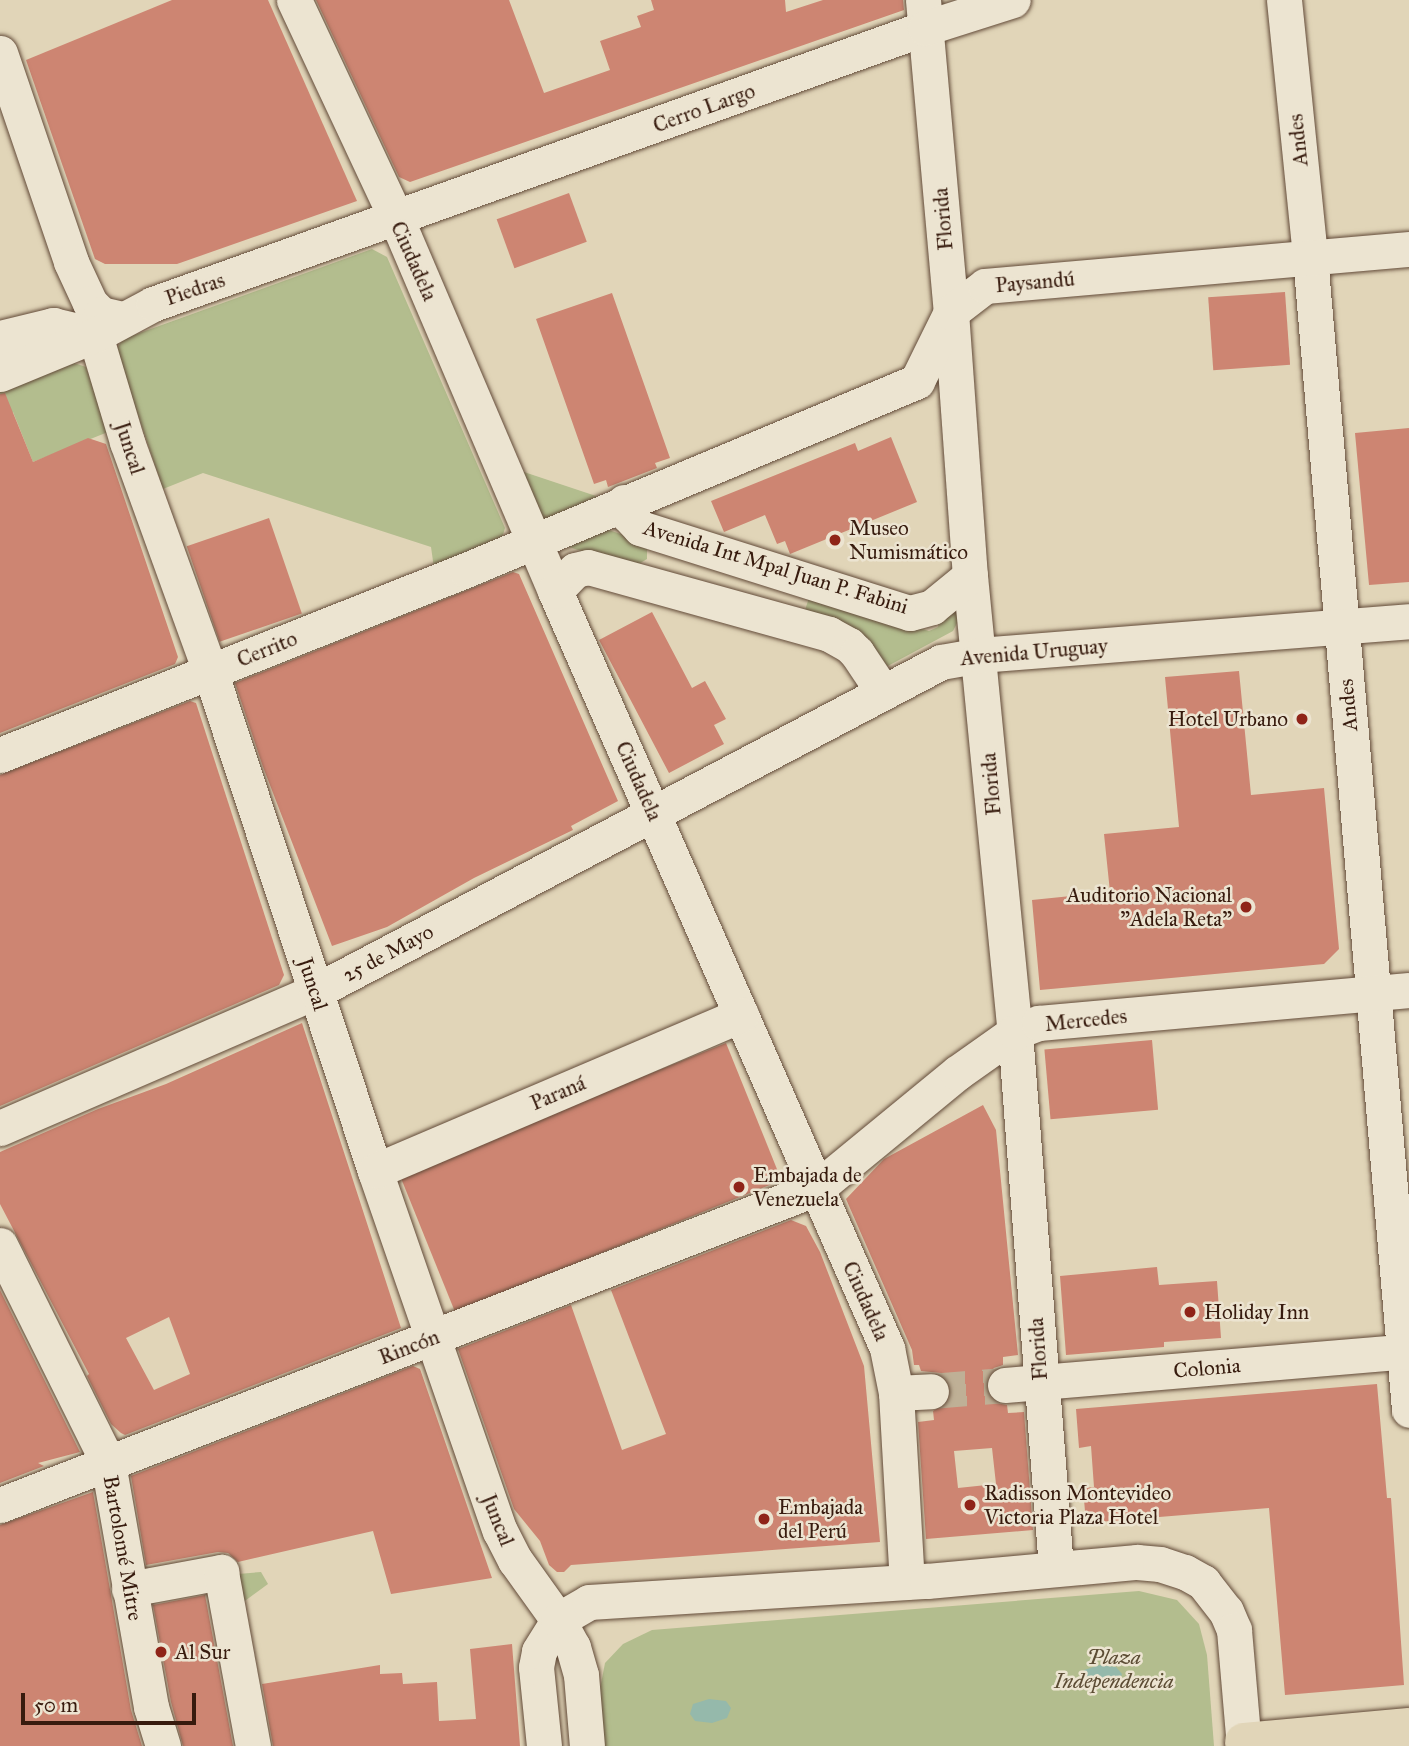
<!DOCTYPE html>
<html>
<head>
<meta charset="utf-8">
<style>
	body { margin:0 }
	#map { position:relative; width:1409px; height:1746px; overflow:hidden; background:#e1d5b8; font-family:"IM FELL Great Primer",serif }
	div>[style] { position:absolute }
	.green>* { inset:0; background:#b3bd8e }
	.water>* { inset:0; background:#95b9ab }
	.building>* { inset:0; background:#cd8572; transform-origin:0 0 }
	.minor-tunnel>* { height:35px; margin-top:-17.5px; transform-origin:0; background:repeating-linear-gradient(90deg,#bfb096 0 35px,transparent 0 53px) }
	.roads { filter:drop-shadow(0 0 2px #624a38) drop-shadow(0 0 2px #624a38) }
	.minor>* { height:35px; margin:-17.5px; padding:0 17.5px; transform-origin:17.5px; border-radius:17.5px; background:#ece4d1 }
	.major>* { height:38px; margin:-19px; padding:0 19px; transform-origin:19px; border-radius:19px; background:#e1d5b8 }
	.dots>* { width:19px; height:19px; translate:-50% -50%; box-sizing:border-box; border:4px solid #ece4d1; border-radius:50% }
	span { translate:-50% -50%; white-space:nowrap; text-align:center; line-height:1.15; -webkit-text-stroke:5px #ece4d1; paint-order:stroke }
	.street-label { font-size:21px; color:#371b0e }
	.poi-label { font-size:21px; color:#371b0e }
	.left { translate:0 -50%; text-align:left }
	.right { translate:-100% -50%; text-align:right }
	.park-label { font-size:21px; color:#5c4c34; font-style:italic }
	.scale { position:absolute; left:21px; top:1693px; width:175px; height:32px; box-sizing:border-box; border:4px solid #371b0e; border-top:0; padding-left:9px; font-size:21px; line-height:24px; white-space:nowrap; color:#371b0e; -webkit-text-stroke:5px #ece4d1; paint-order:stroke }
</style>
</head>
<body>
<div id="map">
	<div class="green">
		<div style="clip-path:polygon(372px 249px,387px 257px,505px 528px,502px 538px,434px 568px,431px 547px,203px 473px,163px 489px,116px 350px,123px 339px)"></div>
		<div style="clip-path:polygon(74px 363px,86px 367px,108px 432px,33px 462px,13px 412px,0 417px,0 392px)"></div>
		<div style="clip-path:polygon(521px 471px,596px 496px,599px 503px,543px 524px)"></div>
		<div style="clip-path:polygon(600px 527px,644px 542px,647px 549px,647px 559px,632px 568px,566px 546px)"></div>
		<div style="clip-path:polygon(810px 595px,929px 631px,938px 627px,941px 615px,956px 604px,958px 621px,953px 631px,886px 667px,802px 619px)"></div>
		<div style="clip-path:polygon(261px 1572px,268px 1584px,238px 1606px,238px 1574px)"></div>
		<div style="clip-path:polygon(1139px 1591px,1177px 1600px,1199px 1624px,1207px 1655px,1214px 1746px,602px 1746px,599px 1694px,605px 1663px,623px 1644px,652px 1630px)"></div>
	</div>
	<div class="water">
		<div style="clip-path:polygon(1100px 1665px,1116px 1667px,1122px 1674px,1118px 1684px,1103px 1689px,1086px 1687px,1081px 1680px,1084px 1670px)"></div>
		<div style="clip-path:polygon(709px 1699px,726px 1701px,731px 1708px,727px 1718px,712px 1723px,695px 1721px,690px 1714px,693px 1704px)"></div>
	</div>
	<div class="building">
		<div style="clip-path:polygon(172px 0,268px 0,357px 201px,177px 264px,105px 264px,95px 259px,26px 60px)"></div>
		<div style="clip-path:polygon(316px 0,509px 0,544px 93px,610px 70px,600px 41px,641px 27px,637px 16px,654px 10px,651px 0,785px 0,786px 12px,823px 0,903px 0,904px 10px,410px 182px,399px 177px)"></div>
		<div style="left:569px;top:193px;width:52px;height:77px;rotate:70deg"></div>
		<div style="left:1285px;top:292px;width:73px;height:77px;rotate:86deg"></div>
		<div style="clip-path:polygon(612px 293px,670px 458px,655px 463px,657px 468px,608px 487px,606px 480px,594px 484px,536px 319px)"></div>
		<div style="clip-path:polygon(5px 393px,33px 462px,88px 438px,106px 444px,178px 657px,175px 664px,0 733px,0 394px)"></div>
		<div style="clip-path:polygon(1409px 428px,1409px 582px,1369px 585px,1355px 433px)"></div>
		<div style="clip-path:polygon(891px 437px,917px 502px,790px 554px,785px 541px,777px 544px,765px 515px,724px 532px,711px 501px,855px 443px,858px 451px)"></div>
		<div style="left:269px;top:518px;width:101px;height:87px;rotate:71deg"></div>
		<div style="clip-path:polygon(513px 572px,519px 574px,618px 801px,571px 826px,573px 830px,474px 878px,387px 927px,332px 946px,263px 767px,235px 683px)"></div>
		<div style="clip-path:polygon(652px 612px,692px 688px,705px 681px,726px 719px,714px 725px,724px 744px,669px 773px,599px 640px)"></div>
		<div style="clip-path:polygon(1239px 671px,1251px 795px,1324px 788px,1339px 949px,1324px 964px,1040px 990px,1032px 900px,1110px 892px,1104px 834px,1179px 827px,1165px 677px)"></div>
		<div style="clip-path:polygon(190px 701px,196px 703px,284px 975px,279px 985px,0 1106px,0 775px)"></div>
		<div style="clip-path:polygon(evenodd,302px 1023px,401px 1328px,125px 1435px,121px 1433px,111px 1424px,87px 1376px,89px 1374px,0 1204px,0 1152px,98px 1109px,166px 1084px,302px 1023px,169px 1317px,190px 1374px,154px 1390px,126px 1338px,169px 1317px)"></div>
		<div style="left:1152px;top:1040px;width:70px;height:108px;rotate:85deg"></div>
		<div style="left:726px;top:1043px;width:148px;height:352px;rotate:68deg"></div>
		<div style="clip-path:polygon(evenodd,983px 1105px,996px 1130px,1018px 1355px,1003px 1357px,1003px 1365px,994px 1368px,987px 1376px,985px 1387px,996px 1403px,1007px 1405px,1008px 1413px,1024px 1412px,1033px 1530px,926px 1539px,918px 1422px,934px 1420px,933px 1411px,949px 1401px,951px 1389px,941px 1373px,921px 1371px,919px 1365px,914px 1365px,912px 1350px,846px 1199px,884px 1159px,983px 1105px,992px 1448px,996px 1484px,958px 1488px,954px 1451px,992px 1448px)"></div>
		<div style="clip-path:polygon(791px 1220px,806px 1226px,820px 1252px,864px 1366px,880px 1542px,571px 1565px,564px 1572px,557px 1572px,549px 1565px,540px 1541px,514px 1509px,458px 1349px,571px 1305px,622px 1450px,666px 1434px,611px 1290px)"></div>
		<div style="clip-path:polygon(1157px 1267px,1159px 1285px,1217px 1281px,1221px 1338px,1164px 1342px,1164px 1347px,1066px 1355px,1060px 1276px)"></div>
		<div style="clip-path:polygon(0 1290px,80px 1452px,38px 1463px,44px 1466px,0 1483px)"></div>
		<div style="clip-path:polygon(413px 1366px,420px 1369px,492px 1578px,391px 1594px,373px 1531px,238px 1562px,228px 1553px,218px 1552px,146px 1565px,131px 1476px)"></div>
		<div style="clip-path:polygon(1377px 1384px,1387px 1498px,1391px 1498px,1404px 1685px,1285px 1695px,1269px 1508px,1086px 1523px,1083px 1488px,1094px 1487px,1091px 1446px,1079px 1448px,1076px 1409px)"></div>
		<div style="clip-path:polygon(93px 1492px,131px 1710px,142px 1746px,0 1746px,0 1525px)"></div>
		<div style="clip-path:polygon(205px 1595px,233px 1746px,183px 1746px,171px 1702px,153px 1605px)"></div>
		<div style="clip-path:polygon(512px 1644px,520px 1746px,273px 1746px,262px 1684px,380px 1665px,380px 1674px,402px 1673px,403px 1684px,437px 1682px,439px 1721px,476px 1719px,470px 1649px)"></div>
	</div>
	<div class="minor-tunnel">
		<div style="left:931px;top:1391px;width:74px;rotate:-4.6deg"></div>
	</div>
	<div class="roads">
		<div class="minor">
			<div style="left:294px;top:0;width:241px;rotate:64.9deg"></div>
			<div style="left:396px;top:218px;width:405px;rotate:66.9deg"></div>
			<div style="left:555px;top:591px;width:827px;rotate:66.32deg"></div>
			<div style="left:887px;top:1348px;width:46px;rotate:78.7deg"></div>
			<div style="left:896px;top:1393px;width:189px;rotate:86.7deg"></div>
			<div style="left:923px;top:0;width:313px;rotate:84.9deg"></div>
			<div style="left:951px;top:312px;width:265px;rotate:85.9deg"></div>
			<div style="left:970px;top:576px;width:458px;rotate:84.4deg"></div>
			<div style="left:1015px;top:1032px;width:538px;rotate:85.63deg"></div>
			<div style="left:1284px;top:0;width:258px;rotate:84.2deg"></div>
			<div style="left:1310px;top:257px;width:1157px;rotate:85.09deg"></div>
			<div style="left:0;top:53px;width:221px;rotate:71.2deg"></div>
			<div style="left:71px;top:262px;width:45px;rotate:65.1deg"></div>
			<div style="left:90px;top:303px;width:16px;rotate:45deg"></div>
			<div style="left:101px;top:314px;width:22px;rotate:13deg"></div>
			<div style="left:95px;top:335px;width:112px;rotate:73.3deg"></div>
			<div style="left:127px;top:442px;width:244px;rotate:70.1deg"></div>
			<div style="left:210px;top:671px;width:527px;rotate:71.74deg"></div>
			<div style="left:375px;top:1171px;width:381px;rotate:70.9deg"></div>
			<div style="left:500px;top:1531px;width:33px;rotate:63deg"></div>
			<div style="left:515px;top:1560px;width:74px;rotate:54.4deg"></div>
			<div style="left:558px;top:1620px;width:31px;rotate:61deg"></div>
			<div style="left:573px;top:1647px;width:29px;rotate:74deg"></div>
			<div style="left:581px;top:1675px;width:71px;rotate:85.2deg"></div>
			<div style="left:0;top:338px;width:55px;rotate:-13.8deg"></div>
			<div style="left:53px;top:325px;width:43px;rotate:13.4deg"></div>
			<div style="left:0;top:374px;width:103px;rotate:-22.3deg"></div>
			<div style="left:95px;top:335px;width:66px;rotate:-28.1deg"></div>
			<div style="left:153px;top:304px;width:820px;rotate:-19.67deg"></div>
			<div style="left:925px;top:28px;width:92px;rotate:-17.7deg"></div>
			<div style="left:624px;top:502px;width:14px;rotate:73deg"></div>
			<div style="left:628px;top:515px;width:18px;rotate:47deg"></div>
			<div style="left:640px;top:528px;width:283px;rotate:17.5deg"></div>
			<div style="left:910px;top:613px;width:23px;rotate:-15deg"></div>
			<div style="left:932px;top:607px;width:49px;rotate:-39.2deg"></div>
			<div style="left:555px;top:591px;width:29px;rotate:-46deg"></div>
			<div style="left:575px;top:570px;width:13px;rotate:-13deg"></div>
			<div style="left:588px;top:567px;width:250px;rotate:15.5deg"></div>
			<div style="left:829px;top:634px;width:23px;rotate:29deg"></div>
			<div style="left:849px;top:645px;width:11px;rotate:45deg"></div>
			<div style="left:857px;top:653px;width:47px;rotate:56.3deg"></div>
			<div style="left:0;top:755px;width:501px;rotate:-21.65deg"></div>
			<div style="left:466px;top:570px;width:489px;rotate:-22.7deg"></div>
			<div style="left:917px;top:381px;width:77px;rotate:-63.8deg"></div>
			<div style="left:951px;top:312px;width:43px;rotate:-37.4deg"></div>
			<div style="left:985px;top:286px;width:426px;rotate:-5deg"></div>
			<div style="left:0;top:1128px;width:344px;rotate:-23.4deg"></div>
			<div style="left:316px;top:991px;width:706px;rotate:-27.76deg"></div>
			<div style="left:941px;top:662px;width:39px;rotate:-10deg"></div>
			<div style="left:979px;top:655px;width:431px;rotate:-4.5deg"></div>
			<div style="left:375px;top:1171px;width:398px;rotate:-23.1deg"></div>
			<div style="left:0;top:1245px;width:243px;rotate:63.6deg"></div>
			<div style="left:108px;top:1463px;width:248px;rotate:80deg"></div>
			<div style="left:151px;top:1707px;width:41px;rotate:72.9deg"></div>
			<div style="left:1005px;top:1385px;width:405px;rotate:-4.8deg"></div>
			<div style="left:896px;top:1393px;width:35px;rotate:-3deg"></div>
			<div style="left:0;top:1505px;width:876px;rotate:-21.21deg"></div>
			<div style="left:817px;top:1188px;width:181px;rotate:-39.4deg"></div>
			<div style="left:957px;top:1073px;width:71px;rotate:-35.3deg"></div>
			<div style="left:1015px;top:1032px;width:26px;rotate:-21deg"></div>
			<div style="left:1039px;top:1023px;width:371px;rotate:-5.1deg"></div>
			<div style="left:129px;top:1589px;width:94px;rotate:-10.5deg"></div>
			<div style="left:221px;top:1572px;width:177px;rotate:79.6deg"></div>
			<div style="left:544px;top:1746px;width:79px;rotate:-95.8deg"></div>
			<div style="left:536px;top:1667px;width:16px;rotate:-79deg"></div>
			<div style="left:539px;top:1651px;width:36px;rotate:-58deg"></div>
			<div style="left:558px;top:1620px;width:36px;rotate:-30deg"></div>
			<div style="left:589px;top:1602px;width:339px;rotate:-3.6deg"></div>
			<div style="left:927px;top:1581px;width:211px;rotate:-5.2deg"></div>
			<div style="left:1137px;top:1562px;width:23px;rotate:5deg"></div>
			<div style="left:1160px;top:1564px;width:26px;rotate:18deg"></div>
			<div style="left:1185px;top:1572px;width:21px;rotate:29deg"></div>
			<div style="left:1203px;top:1582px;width:37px;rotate:52deg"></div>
			<div style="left:1226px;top:1611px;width:21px;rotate:67deg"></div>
			<div style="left:1234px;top:1630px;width:116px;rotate:85.1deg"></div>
		</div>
		<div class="major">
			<div style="left:1244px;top:1742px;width:166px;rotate:-5.2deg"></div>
		</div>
	</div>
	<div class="dots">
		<div style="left:835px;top:540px;background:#8f2418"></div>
		<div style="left:1302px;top:719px;background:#8f2418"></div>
		<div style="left:1246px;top:907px;background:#8f2418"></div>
		<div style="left:739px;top:1187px;background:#8f2418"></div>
		<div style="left:1190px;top:1312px;background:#8f2418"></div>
		<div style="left:970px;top:1505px;background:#8f2418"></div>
		<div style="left:764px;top:1519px;background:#8f2418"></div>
		<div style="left:161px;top:1652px;background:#8f2418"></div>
	</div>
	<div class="street-label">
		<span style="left:704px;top:108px;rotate:-20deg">Cerro Largo</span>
		<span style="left:1298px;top:140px;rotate:-96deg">Andes</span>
		<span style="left:943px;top:219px;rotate:-95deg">Florida</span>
		<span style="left:414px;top:261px;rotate:66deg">Ciudadela</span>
		<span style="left:1035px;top:282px;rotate:-5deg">Paysandú</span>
		<span style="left:195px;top:289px;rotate:-19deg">Piedras</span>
		<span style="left:130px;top:448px;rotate:72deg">Juncal</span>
		<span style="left:776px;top:567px;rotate:17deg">Avenida Int Mpal Juan P. Fabini</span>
		<span style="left:267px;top:649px;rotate:-22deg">Cerrito</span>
		<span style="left:1034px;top:652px;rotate:-5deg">Avenida Uruguay</span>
		<span style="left:1348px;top:705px;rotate:-95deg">Andes</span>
		<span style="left:639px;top:781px;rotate:66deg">Ciudadela</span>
		<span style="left:991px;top:784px;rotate:-95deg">Florida</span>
		<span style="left:388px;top:953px;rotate:-28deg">25 de Mayo</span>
		<span style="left:313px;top:984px;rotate:72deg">Juncal</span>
		<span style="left:1086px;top:1020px;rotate:-6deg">Mercedes</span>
		<span style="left:558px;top:1093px;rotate:-23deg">Paraná</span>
		<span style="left:866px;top:1301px;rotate:66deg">Ciudadela</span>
		<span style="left:409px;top:1347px;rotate:-21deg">Rincón</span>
		<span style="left:1038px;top:1349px;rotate:-94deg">Florida</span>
		<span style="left:1207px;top:1368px;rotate:-5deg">Colonia</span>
		<span style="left:498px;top:1520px;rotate:68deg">Juncal</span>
		<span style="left:123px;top:1548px;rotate:80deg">Bartolomé Mitre</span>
	</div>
	<div class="poi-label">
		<span class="left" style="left:849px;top:540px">Museo<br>Numismático</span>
		<span class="right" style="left:1288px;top:719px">Hotel Urbano</span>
		<span class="right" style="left:1232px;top:907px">Auditorio Nacional<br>"Adela Reta"</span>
		<span class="left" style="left:753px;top:1187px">Embajada de<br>Venezuela</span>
		<span class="left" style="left:1204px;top:1312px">Holiday Inn</span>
		<span class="left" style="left:984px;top:1505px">Radisson Montevideo<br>Victoria Plaza Hotel</span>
		<span class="left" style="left:778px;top:1519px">Embajada<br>del Perú</span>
		<span class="left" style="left:175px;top:1652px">Al Sur</span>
	</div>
	<div class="park-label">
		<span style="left:1114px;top:1669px">Plaza<br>Independencia</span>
	</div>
	<div class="scale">50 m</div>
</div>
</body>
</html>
